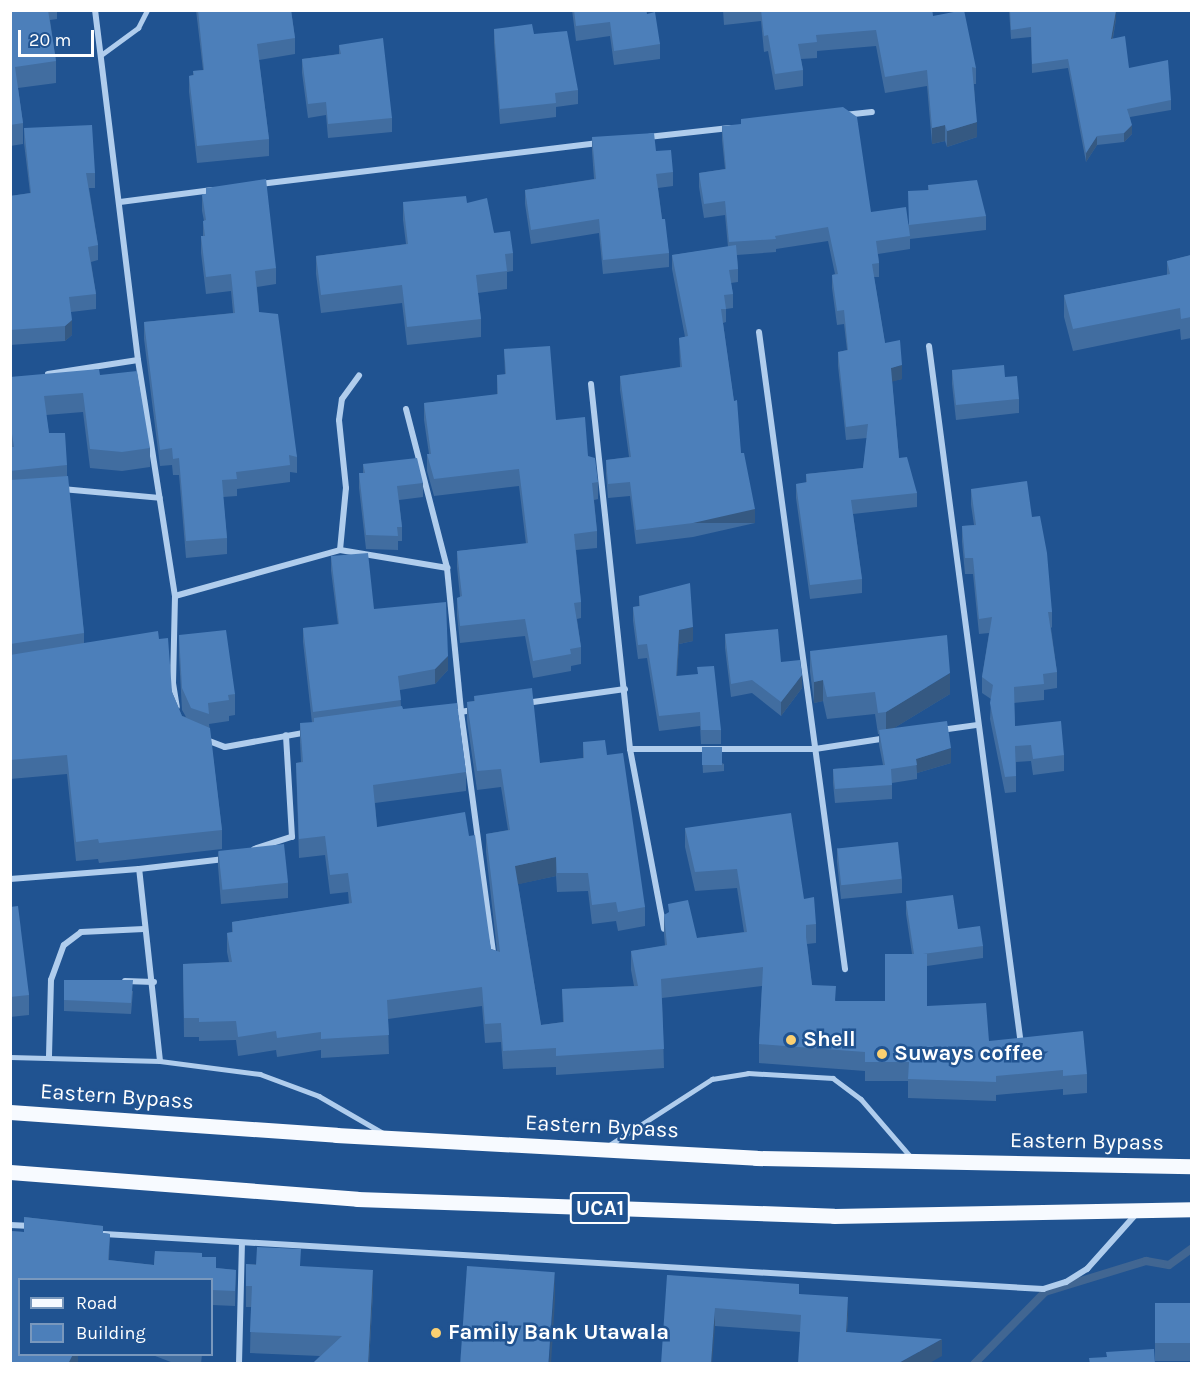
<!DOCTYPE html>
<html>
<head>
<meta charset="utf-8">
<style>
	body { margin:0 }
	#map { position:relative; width:1202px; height:1374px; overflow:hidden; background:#205391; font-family:Karla,sans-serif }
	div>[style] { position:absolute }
	.stream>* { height:8px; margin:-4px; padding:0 4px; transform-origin:4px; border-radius:4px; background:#416692 }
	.service>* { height:4.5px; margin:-2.25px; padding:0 2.25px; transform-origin:2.25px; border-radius:2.25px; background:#b0cded }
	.minor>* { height:6px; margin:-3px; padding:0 3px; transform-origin:3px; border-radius:3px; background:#b0cded }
	.primary>* { height:15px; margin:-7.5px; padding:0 7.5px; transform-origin:7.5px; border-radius:7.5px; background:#f7faff }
	.wall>* { inset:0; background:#416da0; transform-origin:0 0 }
	.shaded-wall>* { inset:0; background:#355982; transform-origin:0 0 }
	.building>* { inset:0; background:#4c7fba; transform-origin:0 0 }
	.dots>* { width:16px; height:16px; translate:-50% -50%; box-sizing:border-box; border:3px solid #205391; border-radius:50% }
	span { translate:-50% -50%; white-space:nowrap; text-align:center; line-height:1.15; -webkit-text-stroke:5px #205391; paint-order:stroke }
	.shield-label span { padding:2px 4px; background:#205391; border:2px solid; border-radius:4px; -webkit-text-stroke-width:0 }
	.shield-label { font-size:21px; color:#fff; font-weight:700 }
	.poi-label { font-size:22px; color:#fff; font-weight:700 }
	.left { translate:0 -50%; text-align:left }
	.street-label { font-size:22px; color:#fff }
	.frame { position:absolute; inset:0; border:12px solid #fff; pointer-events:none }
	.legend { position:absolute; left:18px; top:1278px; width:195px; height:78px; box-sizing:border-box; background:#205391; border:2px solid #7998bd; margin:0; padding:8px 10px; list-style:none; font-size:18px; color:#fff }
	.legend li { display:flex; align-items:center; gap:12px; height:30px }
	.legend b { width:30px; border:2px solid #7998bd }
	.scale { position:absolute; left:18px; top:30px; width:76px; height:27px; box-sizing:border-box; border:3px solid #fff; border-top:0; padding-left:8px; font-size:18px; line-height:21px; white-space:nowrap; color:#fff; -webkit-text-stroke:4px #205391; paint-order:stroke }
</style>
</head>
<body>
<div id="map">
	<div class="stream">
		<div style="left:974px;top:1364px;width:101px;rotate:-45.4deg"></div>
		<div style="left:1045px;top:1292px;width:106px;rotate:-17.1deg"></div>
		<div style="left:1146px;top:1261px;width:23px;rotate:10deg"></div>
		<div style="left:1169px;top:1265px;width:29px;rotate:-36deg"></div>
	</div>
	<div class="service">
		<div style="left:101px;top:55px;width:46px;rotate:-36.1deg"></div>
		<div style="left:138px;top:28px;width:20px;rotate:-63deg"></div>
		<div style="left:10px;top:1057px;width:150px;rotate:1.5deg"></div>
		<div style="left:160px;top:1061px;width:101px;rotate:7.4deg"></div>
		<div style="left:260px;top:1074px;width:63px;rotate:20.4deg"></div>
		<div style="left:319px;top:1096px;width:74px;rotate:30deg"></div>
		<div style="left:608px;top:1146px;width:124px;rotate:-32.8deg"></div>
		<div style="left:712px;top:1079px;width:36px;rotate:-9deg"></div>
		<div style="left:748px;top:1073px;width:85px;rotate:3.4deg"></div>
		<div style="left:833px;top:1078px;width:35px;rotate:37deg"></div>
		<div style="left:861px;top:1099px;width:77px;rotate:49.2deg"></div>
	</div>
	<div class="minor">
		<div style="left:844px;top:115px;width:28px;rotate:-6deg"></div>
		<div style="left:648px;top:137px;width:82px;rotate:-6.3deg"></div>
		<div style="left:260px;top:184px;width:341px;rotate:-6.9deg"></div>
		<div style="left:120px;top:202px;width:93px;rotate:-7.4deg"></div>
		<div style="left:759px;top:332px;width:643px;rotate:82.31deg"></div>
		<div style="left:929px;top:346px;width:705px;rotate:82.5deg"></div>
		<div style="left:138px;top:360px;width:239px;rotate:81.1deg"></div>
		<div style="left:175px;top:596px;width:87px;rotate:91.3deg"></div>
		<div style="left:173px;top:683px;width:24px;rotate:81deg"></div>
		<div style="left:48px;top:374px;width:91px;rotate:-8.8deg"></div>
		<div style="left:138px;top:360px;width:353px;rotate:-97deg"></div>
		<div style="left:591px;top:384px;width:367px;rotate:83.9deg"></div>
		<div style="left:630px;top:749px;width:183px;rotate:79.3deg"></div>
		<div style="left:406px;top:409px;width:164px;rotate:75.5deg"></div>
		<div style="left:447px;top:568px;width:145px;rotate:84.4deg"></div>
		<div style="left:461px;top:712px;width:248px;rotate:82.4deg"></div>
		<div style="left:62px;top:489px;width:98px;rotate:5.2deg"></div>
		<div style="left:340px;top:550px;width:62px;rotate:-84.5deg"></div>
		<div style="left:346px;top:488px;width:68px;rotate:-95.9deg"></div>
		<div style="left:339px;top:420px;width:21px;rotate:-82deg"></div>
		<div style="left:342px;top:399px;width:29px;rotate:-54deg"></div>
		<div style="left:175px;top:596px;width:171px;rotate:-15.6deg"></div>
		<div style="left:340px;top:550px;width:109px;rotate:9.5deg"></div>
		<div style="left:526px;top:703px;width:100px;rotate:-8deg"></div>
		<div style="left:452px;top:713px;width:22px;rotate:-8deg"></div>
		<div style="left:941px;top:730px;width:37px;rotate:-8deg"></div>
		<div style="left:204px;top:739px;width:22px;rotate:21deg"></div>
		<div style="left:225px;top:747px;width:84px;rotate:-10.2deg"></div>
		<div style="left:630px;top:749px;width:185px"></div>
		<div style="left:815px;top:749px;width:73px;rotate:-8.7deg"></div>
		<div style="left:254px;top:849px;width:40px;rotate:-18deg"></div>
		<div style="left:292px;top:837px;width:102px;rotate:-93.4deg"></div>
		<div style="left:10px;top:879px;width:129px;rotate:-4.4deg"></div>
		<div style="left:125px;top:981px;width:29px;rotate:2deg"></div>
		<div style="left:49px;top:1056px;width:76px;rotate:-88.5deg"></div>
		<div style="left:51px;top:980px;width:37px;rotate:-70deg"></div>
		<div style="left:64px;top:945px;width:21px;rotate:-37deg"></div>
		<div style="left:81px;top:932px;width:63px;rotate:-2.7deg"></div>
		<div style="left:160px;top:1061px;width:193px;rotate:-96.2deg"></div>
		<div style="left:139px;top:869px;width:86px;rotate:-6.7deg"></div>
		<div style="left:10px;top:1225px;width:21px;rotate:3deg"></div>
		<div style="left:104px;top:1234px;width:941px;rotate:3.35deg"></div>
		<div style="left:1043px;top:1289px;width:24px;rotate:-17deg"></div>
		<div style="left:1066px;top:1282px;width:25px;rotate:-32deg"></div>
		<div style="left:1087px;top:1269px;width:76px;rotate:-48.2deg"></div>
		<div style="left:239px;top:1364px;width:120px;rotate:-88.6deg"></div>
	</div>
	<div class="primary">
		<div style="left:10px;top:1112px;width:327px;rotate:4deg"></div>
		<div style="left:336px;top:1135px;width:421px;rotate:3.1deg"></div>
		<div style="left:756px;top:1158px;width:436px;rotate:1.1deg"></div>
		<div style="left:10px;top:1172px;width:348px;rotate:4.4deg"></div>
		<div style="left:357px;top:1199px;width:477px;rotate:2deg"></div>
		<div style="left:834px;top:1216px;width:358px;rotate:-1.1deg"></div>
	</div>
	<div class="wall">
		<div style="clip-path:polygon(10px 10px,57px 10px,57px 19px,50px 20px,56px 61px,56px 83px,18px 88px,23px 123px,23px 144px,10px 146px)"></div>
		<div style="clip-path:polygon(196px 10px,291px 10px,295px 38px,295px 54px,259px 60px,269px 139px,269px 156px,197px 163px,189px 92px,189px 76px,193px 75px,193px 71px,203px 70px)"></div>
		<div style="clip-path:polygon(572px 10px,646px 10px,647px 14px,660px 44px,660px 59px,614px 65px,610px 36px,576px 41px)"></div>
		<div style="clip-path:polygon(723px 10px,932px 10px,933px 16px,976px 68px,976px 84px,974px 84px,977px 137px,947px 147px,945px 141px,932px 144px,927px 86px,885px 93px,876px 46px,817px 51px,817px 58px,801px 59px,803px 70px,803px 86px,775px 90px,768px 51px,764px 52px,761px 21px,724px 25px)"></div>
		<div style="clip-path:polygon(1009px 10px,1116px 10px,1116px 19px,1113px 38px,1129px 68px,1171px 100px,1171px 110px,1130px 117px,1132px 134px,1124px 142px,1097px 145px,1086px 162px,1068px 68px,1032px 73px,1031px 37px,1011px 39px)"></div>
		<div style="clip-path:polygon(494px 29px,534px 34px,578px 90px,578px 104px,556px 107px,556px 117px,500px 124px,494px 43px)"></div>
		<div style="clip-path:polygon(339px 45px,392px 118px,392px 132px,328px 138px,326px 115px,308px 118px,302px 73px,302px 59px,339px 54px)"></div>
		<div style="clip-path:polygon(722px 126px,871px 212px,908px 225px,928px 190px,928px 185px,986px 216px,986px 230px,910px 239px,910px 249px,878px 254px,879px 263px,879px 277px,874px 277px,885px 343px,902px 379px,892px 381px,899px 458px,917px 493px,917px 507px,853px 514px,862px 579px,862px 593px,810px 599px,796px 498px,796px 484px,806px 483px,806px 474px,863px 468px,867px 438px,846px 440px,838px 366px,838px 352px,847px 350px,844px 324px,837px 325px,832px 288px,832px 275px,835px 274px,828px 241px,776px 249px,776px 252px,737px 255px,738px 269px,738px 282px,731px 283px,733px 294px,733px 308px,726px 309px,726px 322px,723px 323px,741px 453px,755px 523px,693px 537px,636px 544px,630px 496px,608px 498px,606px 474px,606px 460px,629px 457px,620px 390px,620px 376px,680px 367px,679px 338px,685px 337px,672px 269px,672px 255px,728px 247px,725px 215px,704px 218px,699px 187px,699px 173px,725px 169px,722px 140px)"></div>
		<div style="clip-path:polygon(24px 128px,95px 173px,95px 188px,89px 188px,98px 245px,98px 260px,91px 262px,96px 294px,96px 309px,71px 312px,72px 335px,65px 341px,10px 345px,10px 196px,30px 193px,24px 143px)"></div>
		<div style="clip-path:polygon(592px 137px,656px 151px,673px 172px,673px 186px,658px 188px,662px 219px,669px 253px,669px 267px,603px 274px,599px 233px,531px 244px,525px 204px,525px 190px,594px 179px,592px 151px)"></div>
		<div style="clip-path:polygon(206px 188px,276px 268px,276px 284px,257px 287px,259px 312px,297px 457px,297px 473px,290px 472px,290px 482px,237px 489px,237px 496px,223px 497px,227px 538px,227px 554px,186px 558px,179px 475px,173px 475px,172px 465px,160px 466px,144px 339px,144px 322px,233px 313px,231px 291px,206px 294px,201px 253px,201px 236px,203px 236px,203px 221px,204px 221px,202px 211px,202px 194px,206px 194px)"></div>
		<div style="clip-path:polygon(403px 202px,467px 203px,513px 253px,513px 271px,507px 272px,507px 289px,478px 293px,481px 319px,481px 337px,407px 345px,402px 303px,321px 313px,316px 274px,316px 256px,406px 244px,403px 220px)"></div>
		<div style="clip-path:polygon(1191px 255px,1191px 338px,1181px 340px,1180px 329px,1073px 351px,1064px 317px,1064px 295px,1167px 275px,1167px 261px)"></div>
		<div style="clip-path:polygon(504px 349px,556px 420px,588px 456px,598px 482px,598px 499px,594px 500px,597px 531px,597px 548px,576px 550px,581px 602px,581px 618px,577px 619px,581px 647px,581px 664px,571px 666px,571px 671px,533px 678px,525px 636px,460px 643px,457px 615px,457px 598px,460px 597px,457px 567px,457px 551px,526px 544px,519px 486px,434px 496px,427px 471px,427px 454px,429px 454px,424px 420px,424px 403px,497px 395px,497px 375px,505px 375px)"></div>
		<div style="clip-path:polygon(952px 370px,1005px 377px,1019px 399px,1019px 413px,956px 420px,952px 384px)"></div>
		<div style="clip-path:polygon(100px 375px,150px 448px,150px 467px,122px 471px,90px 468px,83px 412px,46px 415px,49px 433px,67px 465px,67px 476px,84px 633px,84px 643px,159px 639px,172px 692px,182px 716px,186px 717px,182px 710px,179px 656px,179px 635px,235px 694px,235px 715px,229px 716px,229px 721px,209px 724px,222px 830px,222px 849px,99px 863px,98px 859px,76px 861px,67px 774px,10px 779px,10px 447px,11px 447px,10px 440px,10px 377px)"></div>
		<div style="clip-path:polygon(363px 464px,423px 483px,423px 497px,399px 500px,402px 527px,402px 541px,398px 541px,398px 550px,366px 549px,359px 488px,359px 473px,363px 473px)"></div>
		<div style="clip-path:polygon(971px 489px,1032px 517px,1052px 612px,1052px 627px,1051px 628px,1057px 672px,1057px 688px,1044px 690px,1044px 700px,1014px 703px,1015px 726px,1064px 755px,1064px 771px,1033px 775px,1031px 761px,1016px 762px,1016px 792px,1005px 793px,990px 719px,991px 699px,982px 693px,982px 677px,989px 633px,979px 634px,973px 574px,965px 574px,962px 542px,962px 526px,974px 525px,971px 505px)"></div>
		<div style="clip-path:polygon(331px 556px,374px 609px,448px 670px,435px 684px,400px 690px,401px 706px,403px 709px,466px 772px,466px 791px,375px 803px,377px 827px,469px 836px,491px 949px,497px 951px,486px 852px,486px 834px,508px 830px,501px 787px,477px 790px,467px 721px,467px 702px,474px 701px,474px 696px,540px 763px,583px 758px,583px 742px,607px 755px,645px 907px,645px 926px,618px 931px,616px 921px,592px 924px,588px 891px,557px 892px,556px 876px,518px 884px,541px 1025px,563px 1022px,562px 989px,634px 986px,631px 970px,631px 951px,665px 946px,664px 934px,664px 915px,697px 938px,744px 932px,737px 888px,695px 891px,685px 847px,685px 828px,804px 899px,816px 924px,816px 943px,807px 944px,812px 985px,836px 1001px,885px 1001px,912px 954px,906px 914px,906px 901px,958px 929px,983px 946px,983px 958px,927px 966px,927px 1006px,989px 1041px,1087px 1074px,1087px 1093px,1063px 1095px,1063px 1089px,996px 1095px,996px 1101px,908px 1098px,908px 1081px,865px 1081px,865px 1071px,759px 1063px,759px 1044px,762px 986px,662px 998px,664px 1068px,556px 1075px,556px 1067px,503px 1069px,501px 1042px,485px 1043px,482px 1006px,388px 1019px,389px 1054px,321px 1058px,321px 1050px,277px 1057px,276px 1050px,238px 1056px,236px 1040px,199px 1041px,199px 1037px,184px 1037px,183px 964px,229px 962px,227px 952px,227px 933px,232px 932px,232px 922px,349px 904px,348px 892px,330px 894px,325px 855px,299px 858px,296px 763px,301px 762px,300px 742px,300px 723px,312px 723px,303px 642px,303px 628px,338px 625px,331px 571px)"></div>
		<div style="clip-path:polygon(639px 596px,693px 641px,679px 644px,677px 676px,721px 730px,721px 744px,701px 744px,700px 726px,659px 731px,647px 658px,638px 659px,633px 621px,633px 607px,639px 606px)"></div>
		<div style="clip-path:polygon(725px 634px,781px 662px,802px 688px,781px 716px,752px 693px,731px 697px,725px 648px)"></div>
		<div style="clip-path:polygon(810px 651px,950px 694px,894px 728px,951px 763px,917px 773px,917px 779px,892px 783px,892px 799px,835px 803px,833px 783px,833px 769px,883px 765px,879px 745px,879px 734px,878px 734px,875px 714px,827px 719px,823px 701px,814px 703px,810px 672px)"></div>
		<div style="clip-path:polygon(702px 754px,724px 764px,724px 771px,703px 773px)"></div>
		<div style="clip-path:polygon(837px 848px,902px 879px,902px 893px,841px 899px,837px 862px)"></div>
		<div style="clip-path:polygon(218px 852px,288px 883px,288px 898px,221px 904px,218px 866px)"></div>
		<div style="clip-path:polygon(10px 907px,29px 995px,29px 1015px,10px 1017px)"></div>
		<div style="clip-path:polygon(64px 980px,133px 991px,131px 1014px,64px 1011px)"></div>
		<div style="clip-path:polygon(24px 1217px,103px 1226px,103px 1233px,110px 1234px,109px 1260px,154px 1265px,155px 1251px,202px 1253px,202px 1257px,216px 1257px,216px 1268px,236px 1270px,235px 1306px,212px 1305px,212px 1280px,20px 1280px,20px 1354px,78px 1354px,78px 1362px,77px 1364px,10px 1364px,10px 1231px,24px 1232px)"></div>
		<div style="clip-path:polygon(246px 1264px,301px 1266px,373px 1291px,369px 1364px,312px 1364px,320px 1356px,250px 1353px,251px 1307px,246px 1307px)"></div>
		<div style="clip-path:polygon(667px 1275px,799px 1294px,848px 1315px,847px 1332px,942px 1356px,800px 1332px,715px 1326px)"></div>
		<div style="left:1191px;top:1303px;width:58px;height:36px;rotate:90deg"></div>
		<div style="clip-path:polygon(150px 1354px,202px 1354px,201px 1364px,176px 1364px)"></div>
	</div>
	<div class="shaded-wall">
		<div style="clip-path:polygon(1116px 10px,1116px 19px,1111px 48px,1111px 39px)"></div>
		<div style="clip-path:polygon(977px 122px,977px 137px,947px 147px,947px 131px)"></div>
		<div style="clip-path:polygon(945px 125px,945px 141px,932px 144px,932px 128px)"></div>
		<div style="clip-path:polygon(1132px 125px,1132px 134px,1124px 142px,1124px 133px)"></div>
		<div style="clip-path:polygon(1097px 136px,1097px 145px,1086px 162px,1086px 153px)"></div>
		<div style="clip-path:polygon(72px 320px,72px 335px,65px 341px,65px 326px)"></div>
		<div style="clip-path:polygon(902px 365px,902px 379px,891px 382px,891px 368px)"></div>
		<div style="left:755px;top:509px;width:14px;height:64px;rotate:90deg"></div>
		<div style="clip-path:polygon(693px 627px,693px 641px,679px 644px,676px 691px,679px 630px)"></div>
		<div style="clip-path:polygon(448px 656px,448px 670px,435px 684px,435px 669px)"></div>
		<div style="clip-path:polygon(950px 673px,950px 694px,886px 733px,886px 712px)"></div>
		<div style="clip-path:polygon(802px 675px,802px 688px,781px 716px,781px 702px)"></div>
		<div style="clip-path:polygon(823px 680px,823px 701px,814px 703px,814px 682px)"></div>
		<div style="clip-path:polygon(951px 748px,951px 763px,917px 773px,916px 759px)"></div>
		<div style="clip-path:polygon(556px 857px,556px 876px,515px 885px,515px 866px)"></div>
		<div style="clip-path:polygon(373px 1270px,373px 1291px,369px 1364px,368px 1364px)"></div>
		<div style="clip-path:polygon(555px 1272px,555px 1300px,551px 1364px,549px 1364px)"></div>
		<div style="clip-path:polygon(848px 1297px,848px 1315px,846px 1349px,846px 1332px)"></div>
		<div style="clip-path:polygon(715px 1308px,715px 1326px,712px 1364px,711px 1364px)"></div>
		<div style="clip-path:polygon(942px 1339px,942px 1356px,928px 1364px,897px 1364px)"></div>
		<div style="clip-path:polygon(73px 1354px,78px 1354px,78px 1362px,77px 1364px,68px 1364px)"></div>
	</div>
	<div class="building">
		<div style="clip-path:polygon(10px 10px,48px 10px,56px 61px,15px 67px,23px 123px,10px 125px)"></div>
		<div style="clip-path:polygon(198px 10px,291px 10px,295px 38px,257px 44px,269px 139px,197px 146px,189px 76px,194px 75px,193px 71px,204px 70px)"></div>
		<div style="clip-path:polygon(574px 10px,646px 10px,647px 14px,655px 12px,660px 44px,614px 51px,610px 22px,576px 26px)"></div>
		<div style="clip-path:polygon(761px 10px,932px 10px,933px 16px,964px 10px,976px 68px,972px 67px,977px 122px,947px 131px,945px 125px,932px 128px,927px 70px,885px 77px,876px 30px,816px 35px,817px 42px,798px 44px,803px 70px,775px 74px,768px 35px,764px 36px)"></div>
		<div style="clip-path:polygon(1010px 10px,1116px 10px,1111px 39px,1125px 36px,1129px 68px,1168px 60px,1171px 100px,1127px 109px,1132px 125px,1124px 133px,1097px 136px,1086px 153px,1068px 59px,1032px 64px,1031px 27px,1011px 30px)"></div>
		<div style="clip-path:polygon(532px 24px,534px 34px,567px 31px,578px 90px,555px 93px,556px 103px,500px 109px,494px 29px)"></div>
		<div style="clip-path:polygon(383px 38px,392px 118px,328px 124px,326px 102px,308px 104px,302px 59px,341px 54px,339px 45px)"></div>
		<div style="clip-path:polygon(843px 107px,857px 117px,871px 212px,906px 207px,910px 236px,876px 241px,879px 263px,872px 264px,885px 343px,900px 340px,902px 365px,891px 368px,899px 458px,907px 457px,917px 493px,851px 500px,862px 579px,810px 585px,796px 484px,807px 482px,806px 474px,863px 468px,868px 424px,846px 427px,838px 352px,848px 350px,844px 310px,837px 311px,832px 275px,838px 274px,828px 227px,775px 236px,776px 239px,729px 242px,725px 201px,704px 204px,699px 173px,726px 169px,722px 126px,741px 124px,741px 119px)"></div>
		<div style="clip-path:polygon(92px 125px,95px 173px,86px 173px,98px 245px,88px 247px,96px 294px,69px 297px,72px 320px,65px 326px,10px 330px,10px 196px,31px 193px,24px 128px)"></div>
		<div style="clip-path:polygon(654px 133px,656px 151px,671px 150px,673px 172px,656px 174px,662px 219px,665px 219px,669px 253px,603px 260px,599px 219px,531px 230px,525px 190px,596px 179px,592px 137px)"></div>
		<div style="clip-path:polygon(266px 179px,276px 268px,255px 271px,259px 312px,278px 314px,297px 457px,289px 455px,290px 465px,236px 472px,237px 479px,222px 480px,227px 538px,186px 541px,179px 458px,173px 459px,172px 448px,160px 450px,144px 322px,235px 313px,231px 274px,206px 277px,201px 236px,205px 236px,203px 221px,206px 220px,202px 194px,206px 194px,206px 188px)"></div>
		<div style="clip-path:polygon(977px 180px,986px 216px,909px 225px,908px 191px,929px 190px,928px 185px)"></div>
		<div style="clip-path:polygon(466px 196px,467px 203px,487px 198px,494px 233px,510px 231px,513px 253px,505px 254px,507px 271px,476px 275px,481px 319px,407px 327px,402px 285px,321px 295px,316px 256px,408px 244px,403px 202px)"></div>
		<div style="clip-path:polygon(736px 245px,738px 269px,729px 270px,733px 294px,724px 295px,726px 309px,721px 309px,734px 401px,737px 400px,741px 453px,744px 453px,755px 509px,693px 523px,636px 530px,630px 482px,608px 484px,606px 460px,631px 457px,620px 376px,682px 367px,679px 338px,688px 336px,672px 255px)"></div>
		<div style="clip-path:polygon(1191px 255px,1191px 317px,1181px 319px,1180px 308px,1073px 329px,1064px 295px,1170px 274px,1167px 261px)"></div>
		<div style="clip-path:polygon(550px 346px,556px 420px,585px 417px,588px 456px,595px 458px,598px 482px,592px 483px,597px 531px,574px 534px,581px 602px,574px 603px,581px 647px,570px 649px,571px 654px,533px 661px,525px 619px,460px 626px,457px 598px,462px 596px,457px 551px,528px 543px,519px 469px,434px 479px,427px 454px,431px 454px,424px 403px,498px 394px,497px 375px,506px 374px,504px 349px)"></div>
		<div style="clip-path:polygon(1004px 365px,1005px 377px,1017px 376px,1019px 399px,956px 405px,952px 370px)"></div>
		<div style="clip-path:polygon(99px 369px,100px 375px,137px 371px,150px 448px,122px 452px,90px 449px,83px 393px,44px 396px,49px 433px,65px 433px,67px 465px,10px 471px,10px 447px,14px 447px,10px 421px,10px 377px)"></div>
		<div style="clip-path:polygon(417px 458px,423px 483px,397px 486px,402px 527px,397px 527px,398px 536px,366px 535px,359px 473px,365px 473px,363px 464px)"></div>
		<div style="clip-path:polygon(68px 476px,84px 633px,10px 644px,10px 480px)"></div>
		<div style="clip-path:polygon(1027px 481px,1032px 517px,1040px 516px,1047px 553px,1052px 612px,1048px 612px,1057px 672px,1043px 674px,1044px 684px,1014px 687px,1015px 726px,1061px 721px,1064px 755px,1033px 759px,1031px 745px,1015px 746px,1016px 776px,1005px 777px,990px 703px,993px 685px,982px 677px,992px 617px,979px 619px,973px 558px,965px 558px,962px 526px,976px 525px,971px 489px)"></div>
		<div style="clip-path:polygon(368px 553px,374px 609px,446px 602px,448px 656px,435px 669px,398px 676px,401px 700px,313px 712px,303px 628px,339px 624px,331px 556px)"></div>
		<div style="clip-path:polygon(690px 583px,693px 627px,679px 630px,676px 676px,698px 674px,697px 667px,714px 666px,721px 730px,701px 730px,700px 712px,659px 716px,647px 644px,638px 645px,633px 607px,640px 606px,639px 596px)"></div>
		<div style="clip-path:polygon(778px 629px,781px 662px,800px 660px,802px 675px,781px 702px,752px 680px,731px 684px,725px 634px)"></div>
		<div style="clip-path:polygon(226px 630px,235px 694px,228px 695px,229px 700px,208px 703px,209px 714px,191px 708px,182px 688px,179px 635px)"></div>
		<div style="clip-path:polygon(158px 631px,159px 639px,168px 638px,172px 692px,182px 716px,210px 728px,222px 830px,99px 843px,98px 839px,76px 842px,67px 755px,10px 760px,10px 655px)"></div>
		<div style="clip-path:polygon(947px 635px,950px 673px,886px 712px,878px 713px,875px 692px,827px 697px,823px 680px,814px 682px,810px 651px)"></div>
		<div style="clip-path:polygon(532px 688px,540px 763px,584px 758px,583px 742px,605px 740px,607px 755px,623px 753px,645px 907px,618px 912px,616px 902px,592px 905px,588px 873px,557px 873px,556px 857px,515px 866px,541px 1025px,564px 1022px,562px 989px,638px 986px,631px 951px,667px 945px,664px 915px,669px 912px,668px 904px,688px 900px,697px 938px,747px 932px,737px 869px,695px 872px,685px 828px,791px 813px,804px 899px,814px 897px,816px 924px,806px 925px,806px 937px,812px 985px,836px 986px,835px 1001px,885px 1001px,885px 954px,927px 954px,927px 1006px,986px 1003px,989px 1041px,1083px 1031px,1087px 1074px,1063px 1076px,1063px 1070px,996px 1076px,996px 1082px,908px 1079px,909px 1062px,865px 1062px,865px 1052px,759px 1044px,763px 967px,661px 979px,664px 1049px,556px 1056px,556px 1048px,503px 1051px,501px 1023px,485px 1024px,482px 987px,387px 1000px,389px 1035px,321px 1039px,321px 1032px,277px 1038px,276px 1031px,238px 1037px,236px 1021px,199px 1022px,199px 1018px,184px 1018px,183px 964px,232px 962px,227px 933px,233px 932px,232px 922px,352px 903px,348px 873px,330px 875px,325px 836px,299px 839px,296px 763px,303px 762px,300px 723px,314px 722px,314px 718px,402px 706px,403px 709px,457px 703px,466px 772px,373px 785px,377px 827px,465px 812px,469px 836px,475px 835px,491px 949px,500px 952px,486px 834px,510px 830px,501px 769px,477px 771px,467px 702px,475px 701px,474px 696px)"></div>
		<div style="clip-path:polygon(947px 721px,951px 748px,916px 759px,917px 765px,891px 769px,892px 785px,835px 789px,833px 769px,885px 765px,879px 730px)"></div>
		<div style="left:702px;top:747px;width:20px;height:18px"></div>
		<div style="left:898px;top:842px;width:37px;height:61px;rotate:84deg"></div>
		<div style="left:284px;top:844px;width:39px;height:66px;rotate:84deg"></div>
		<div style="clip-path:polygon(953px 895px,958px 929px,980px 926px,983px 946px,923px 954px,914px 954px,906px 901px)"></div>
		<div style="clip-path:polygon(18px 906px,29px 995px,10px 997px,10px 907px)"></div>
		<div style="clip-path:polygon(64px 980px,133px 980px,131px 1003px,64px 1000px)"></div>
		<div style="clip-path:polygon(24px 1217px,103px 1226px,103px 1233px,110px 1234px,108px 1260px,154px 1265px,155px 1251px,202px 1253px,202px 1257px,216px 1257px,216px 1268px,236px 1270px,235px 1291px,212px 1290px,212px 1280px,20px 1280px,20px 1354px,73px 1354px,68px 1364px,10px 1364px,10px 1231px,24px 1232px)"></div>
		<div style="clip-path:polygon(257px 1247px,301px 1249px,300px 1266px,373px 1270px,368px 1364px,312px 1364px,342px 1336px,250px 1332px,252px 1286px,246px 1286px,246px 1264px,256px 1265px)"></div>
		<div style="left:467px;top:1266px;width:88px;height:98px;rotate:4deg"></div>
		<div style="clip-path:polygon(667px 1275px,799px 1284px,799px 1294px,848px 1297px,846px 1332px,942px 1339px,897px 1364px,798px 1364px,801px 1315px,715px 1308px,711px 1364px,661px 1364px)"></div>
		<div style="left:1191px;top:1303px;width:40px;height:36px;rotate:90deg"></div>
		<div style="clip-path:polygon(1154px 1349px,1155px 1364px,1090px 1364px,1089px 1358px,1107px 1357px,1106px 1352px)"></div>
	</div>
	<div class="dots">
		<div style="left:791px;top:1040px;background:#fbd071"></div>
		<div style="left:882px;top:1054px;background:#fbd071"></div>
		<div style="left:436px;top:1333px;background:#fbd071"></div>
	</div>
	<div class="shield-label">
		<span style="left:600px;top:1208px">UCA1</span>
	</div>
	<div class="poi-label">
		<span class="left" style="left:803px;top:1040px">Shell</span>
		<span class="left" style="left:894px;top:1054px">Suways coffee</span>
		<span class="left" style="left:448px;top:1333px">Family Bank Utawala</span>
	</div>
	<div class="street-label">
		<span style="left:117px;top:1097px;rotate:4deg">Eastern Bypass</span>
		<span style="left:602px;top:1127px;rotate:3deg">Eastern Bypass</span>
		<span style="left:1087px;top:1142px;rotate:1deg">Eastern Bypass</span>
	</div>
	<div class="frame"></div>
	<ul class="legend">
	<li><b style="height:8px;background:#f7faff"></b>Road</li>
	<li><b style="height:16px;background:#4c7fba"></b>Building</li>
	</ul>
	<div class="scale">20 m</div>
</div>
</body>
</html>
